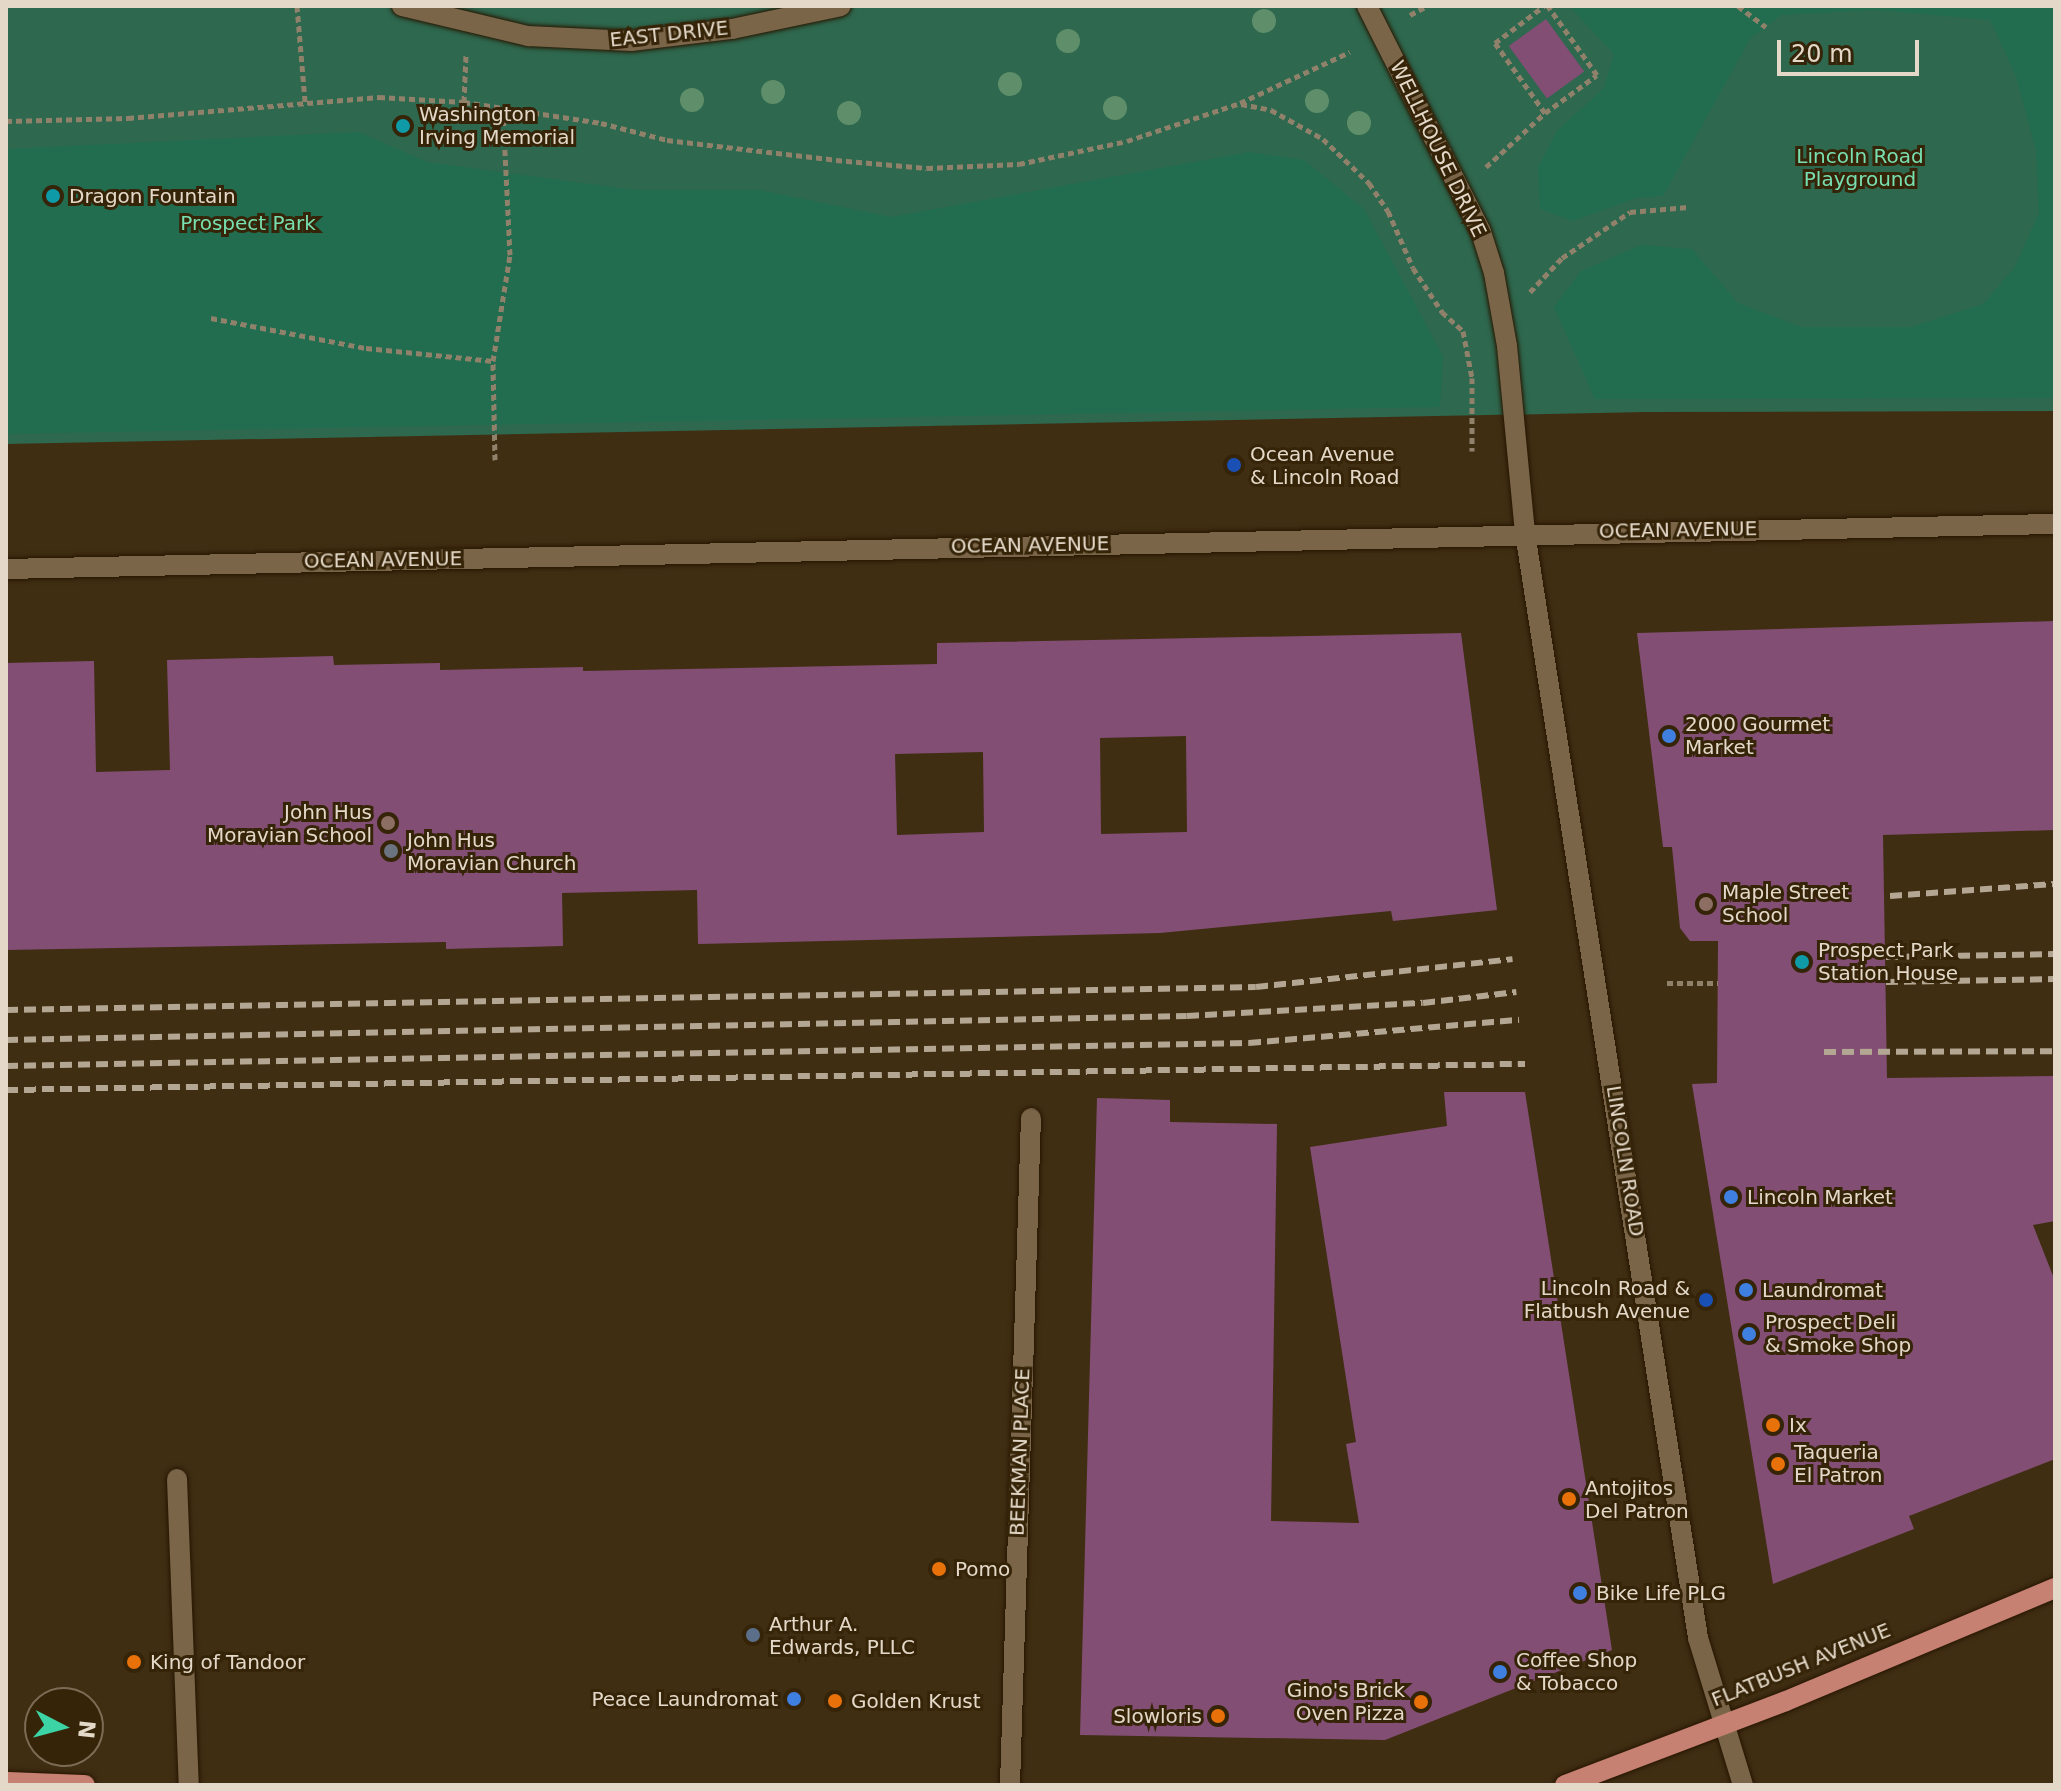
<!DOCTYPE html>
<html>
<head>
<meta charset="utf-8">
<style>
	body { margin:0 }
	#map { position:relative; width:2061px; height:1791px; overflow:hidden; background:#402e13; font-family:"DejaVu Sans",sans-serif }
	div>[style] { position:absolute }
	.green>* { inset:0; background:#2e684e }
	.forest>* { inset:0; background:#226d4f }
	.building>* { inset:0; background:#824e74; transform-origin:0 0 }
	.path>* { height:5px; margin-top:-2.5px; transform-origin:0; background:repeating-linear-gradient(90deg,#90816b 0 6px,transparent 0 10px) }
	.roads { filter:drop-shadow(0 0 2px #271600) drop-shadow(0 0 2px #271600) }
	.lane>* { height:20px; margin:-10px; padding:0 10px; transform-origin:10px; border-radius:10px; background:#7a6549 }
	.street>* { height:20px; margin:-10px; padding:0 10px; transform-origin:10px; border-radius:10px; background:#7a6549 }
	.secondary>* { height:20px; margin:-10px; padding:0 10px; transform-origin:10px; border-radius:10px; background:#7a6549 }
	.primary>* { height:20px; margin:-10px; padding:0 10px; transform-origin:10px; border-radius:10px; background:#c78173 }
	.rail>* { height:6px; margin-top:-3px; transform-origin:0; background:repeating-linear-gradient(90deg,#b3a692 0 12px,transparent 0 18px) }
	.trees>* { width:24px; height:24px; margin:-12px; border-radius:50%; background:#5f8f6a }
	.dots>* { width:22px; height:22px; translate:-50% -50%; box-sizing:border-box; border:4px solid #362408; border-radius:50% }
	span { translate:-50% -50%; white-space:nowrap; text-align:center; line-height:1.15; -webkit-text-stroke:6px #362408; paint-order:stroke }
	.street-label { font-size:20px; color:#e4d9c9 }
	.poi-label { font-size:20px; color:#e4d9c9 }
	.left { translate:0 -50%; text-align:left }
	.right { translate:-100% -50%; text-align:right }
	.park-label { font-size:20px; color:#78dfb1 }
	.frame { position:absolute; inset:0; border:8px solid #e4d9c9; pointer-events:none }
	.north { position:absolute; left:24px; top:1687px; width:80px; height:80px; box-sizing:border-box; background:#362408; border:2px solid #7c6c55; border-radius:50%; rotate:96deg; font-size:22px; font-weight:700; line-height:32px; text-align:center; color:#e4d9c9 }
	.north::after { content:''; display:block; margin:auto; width:28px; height:36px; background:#3cd4a4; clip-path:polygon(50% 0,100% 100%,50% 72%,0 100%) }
	.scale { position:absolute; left:1777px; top:40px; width:142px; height:36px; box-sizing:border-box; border:4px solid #e4d9c9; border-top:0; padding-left:10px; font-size:24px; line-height:28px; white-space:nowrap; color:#e4d9c9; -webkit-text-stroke:6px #362408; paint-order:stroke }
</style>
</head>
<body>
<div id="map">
	<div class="green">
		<div style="clip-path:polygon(6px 6px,2055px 6px,2055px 411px,1646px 412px,6px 444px)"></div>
	</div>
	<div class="forest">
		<div style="clip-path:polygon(1569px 6px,2055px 6px,2055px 398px,1595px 399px,1554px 307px,1581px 271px,1641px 245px,1692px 249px,1738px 303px,1802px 327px,1911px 327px,1983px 304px,2015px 267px,2039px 213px,2036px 150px,2016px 76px,1990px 20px,1875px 10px,1781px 15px,1750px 39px,1663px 196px,1636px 198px,1573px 221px,1540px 209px,1538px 167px,1557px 131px,1604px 88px,1614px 54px)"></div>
		<div style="clip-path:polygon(359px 132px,427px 162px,635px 190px,759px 190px,891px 217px,1249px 152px,1304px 160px,1364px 209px,1443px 356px,1440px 407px,6px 434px,6px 149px)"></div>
	</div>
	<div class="building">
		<div style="left:1546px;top:19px;width:65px;height:46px;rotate:54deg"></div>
		<div style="clip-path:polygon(2055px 621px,2055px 830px,1883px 835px,1887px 1078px,2055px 1076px,2055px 1221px,2033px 1225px,2055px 1281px,2055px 1459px,1909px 1516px,1914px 1529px,1773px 1584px,1692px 1084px,1717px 1083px,1718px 941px,1690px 941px,1680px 928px,1672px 847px,1663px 847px,1637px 633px)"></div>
		<div style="clip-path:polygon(evenodd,1461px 633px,1497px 910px,1393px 921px,1391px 911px,1160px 933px,698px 944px,697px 890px,562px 893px,563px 946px,446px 949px,446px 942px,6px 950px,6px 663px,94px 661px,96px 772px,170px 770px,167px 660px,333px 656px,334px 665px,440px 663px,440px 670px,583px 667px,583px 671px,937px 664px,937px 643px,1461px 633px,1186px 736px,1187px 832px,1101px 834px,1100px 738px,1186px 736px,1461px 633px,983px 752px,984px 832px,897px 835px,895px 754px,983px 752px)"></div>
		<div style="clip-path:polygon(1444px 1092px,1525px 1092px,1612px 1650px,1385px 1740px,1080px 1735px,1097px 1098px,1170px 1100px,1170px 1122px,1277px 1124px,1271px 1521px,1359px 1523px,1346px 1444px,1356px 1442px,1310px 1147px,1447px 1126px)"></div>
	</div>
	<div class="path">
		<div style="left:297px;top:6px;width:96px;rotate:85.2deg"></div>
		<div style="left:1738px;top:6px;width:35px;rotate:37deg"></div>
		<div style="left:1410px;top:15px;width:19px;rotate:-28deg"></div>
		<div style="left:464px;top:102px;width:47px;rotate:-87.6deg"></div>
		<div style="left:1241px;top:104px;width:31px;rotate:11deg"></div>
		<div style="left:1271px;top:110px;width:60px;rotate:29.1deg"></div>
		<div style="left:1323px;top:139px;width:64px;rotate:43.7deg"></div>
		<div style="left:1369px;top:183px;width:34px;rotate:56deg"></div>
		<div style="left:1388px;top:211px;width:62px;rotate:66.3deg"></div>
		<div style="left:1413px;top:268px;width:53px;rotate:56.6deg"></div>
		<div style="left:1442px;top:312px;width:28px;rotate:42deg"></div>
		<div style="left:1463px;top:331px;width:48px;rotate:79.2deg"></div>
		<div style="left:1472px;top:378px;width:73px;rotate:90deg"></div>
		<div style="left:1545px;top:113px;width:64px;rotate:-36.2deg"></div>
		<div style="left:1597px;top:75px;width:85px;rotate:-125.4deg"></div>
		<div style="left:6px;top:121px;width:122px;rotate:-1.4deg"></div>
		<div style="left:128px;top:118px;width:252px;rotate:-4.8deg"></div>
		<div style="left:379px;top:97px;width:85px;rotate:3.4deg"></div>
		<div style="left:464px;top:102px;width:139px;rotate:8.7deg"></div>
		<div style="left:601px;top:123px;width:68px;rotate:14.4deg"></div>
		<div style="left:667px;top:140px;width:170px;rotate:6.7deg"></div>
		<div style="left:836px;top:160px;width:91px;rotate:5deg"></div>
		<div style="left:927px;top:168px;width:92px;rotate:-2.5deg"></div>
		<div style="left:1019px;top:164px;width:110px;rotate:-12deg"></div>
		<div style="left:1127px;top:141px;width:119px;rotate:-18.6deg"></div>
		<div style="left:1240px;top:103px;width:121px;rotate:-24.9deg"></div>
		<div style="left:1486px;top:167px;width:80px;rotate:-42.5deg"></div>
		<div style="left:1545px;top:113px;width:86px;rotate:-125.5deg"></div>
		<div style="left:1495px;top:43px;width:61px;rotate:-37.1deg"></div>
		<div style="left:1530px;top:292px;width:47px;rotate:-46.7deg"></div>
		<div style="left:1562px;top:258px;width:82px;rotate:-34.1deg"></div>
		<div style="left:1630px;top:212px;width:58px;rotate:-4.9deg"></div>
		<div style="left:211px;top:318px;width:158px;rotate:11deg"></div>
		<div style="left:366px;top:348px;width:128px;rotate:5.8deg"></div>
		<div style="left:495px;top:460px;width:99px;rotate:-91.2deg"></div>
		<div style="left:493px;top:361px;width:107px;rotate:-80.9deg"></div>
		<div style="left:510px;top:255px;width:145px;rotate:-92.8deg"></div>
		<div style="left:1667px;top:983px;width:51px"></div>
	</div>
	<div class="roads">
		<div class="lane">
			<div style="left:1367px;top:6px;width:253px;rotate:63.2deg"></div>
			<div style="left:1481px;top:232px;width:43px;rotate:72.4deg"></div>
			<div style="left:1494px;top:273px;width:74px;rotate:79.9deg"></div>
			<div style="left:1507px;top:346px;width:188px;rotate:84.5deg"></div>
			<div style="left:177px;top:1479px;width:306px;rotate:87.8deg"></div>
		</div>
		<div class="street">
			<div style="left:402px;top:6px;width:130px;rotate:13.4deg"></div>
			<div style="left:528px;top:36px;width:103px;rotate:2.8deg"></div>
			<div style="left:631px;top:41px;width:102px;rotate:-6.8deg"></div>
			<div style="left:732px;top:29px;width:111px;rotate:-11.9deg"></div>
			<div style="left:1525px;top:533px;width:1118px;rotate:81.1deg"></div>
			<div style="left:1698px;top:1638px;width:154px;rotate:73deg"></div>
			<div style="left:1010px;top:1785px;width:667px;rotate:-88.2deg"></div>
		</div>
		<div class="secondary">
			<div style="left:6px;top:569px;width:2049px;rotate:-1.26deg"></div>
		</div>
		<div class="primary">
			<div style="left:6px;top:1782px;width:79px;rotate:2.2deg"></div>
			<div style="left:1565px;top:1785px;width:236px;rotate:-20.8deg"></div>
			<div style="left:1786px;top:1701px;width:292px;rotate:-22.8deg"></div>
		</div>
	</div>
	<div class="rail">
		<div style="left:1890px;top:896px;width:165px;rotate:-4.2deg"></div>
		<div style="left:1886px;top:957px;width:169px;rotate:-1deg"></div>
		<div style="left:1886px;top:982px;width:169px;rotate:-1deg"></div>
		<div style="left:6px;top:1010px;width:1250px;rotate:-1.05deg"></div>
		<div style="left:1256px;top:987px;width:258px;rotate:-6.2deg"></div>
		<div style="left:6px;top:1040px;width:1181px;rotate:-1.16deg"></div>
		<div style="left:1187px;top:1016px;width:236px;rotate:-3.2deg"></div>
		<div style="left:1423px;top:1003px;width:94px;rotate:-6.7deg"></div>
		<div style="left:1824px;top:1052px;width:231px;rotate:-0.2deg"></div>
		<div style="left:6px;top:1066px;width:1243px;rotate:-1.06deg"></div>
		<div style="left:1249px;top:1043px;width:271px;rotate:-4.9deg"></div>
		<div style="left:6px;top:1090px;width:1519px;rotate:-0.98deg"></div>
	</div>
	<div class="trees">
		<div style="left:1264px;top:21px"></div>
		<div style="left:1068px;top:41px"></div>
		<div style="left:1010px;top:84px"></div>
		<div style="left:773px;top:92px"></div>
		<div style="left:692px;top:100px"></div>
		<div style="left:1317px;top:101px"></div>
		<div style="left:1115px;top:108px"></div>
		<div style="left:849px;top:113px"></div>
		<div style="left:1359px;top:123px"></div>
	</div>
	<div class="dots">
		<div style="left:403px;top:126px;background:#0f9aa8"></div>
		<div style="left:53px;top:196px;background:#0f9aa8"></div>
		<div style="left:1234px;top:465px;background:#1a4fb4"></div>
		<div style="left:1669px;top:736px;background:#3f7fe0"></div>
		<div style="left:388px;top:823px;background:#8d6e63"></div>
		<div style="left:391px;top:851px;background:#6b7280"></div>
		<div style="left:1706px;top:904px;background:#8d6e63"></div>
		<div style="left:1802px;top:962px;background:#0f9aa8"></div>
		<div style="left:1731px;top:1197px;background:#3f7fe0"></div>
		<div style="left:1746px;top:1290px;background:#3f7fe0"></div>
		<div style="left:1706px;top:1300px;background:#1a4fb4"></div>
		<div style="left:1749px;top:1334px;background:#3f7fe0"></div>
		<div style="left:1773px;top:1425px;background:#e8710a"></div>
		<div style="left:1778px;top:1464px;background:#e8710a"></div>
		<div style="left:1569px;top:1499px;background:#e8710a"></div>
		<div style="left:939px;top:1569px;background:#e8710a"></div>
		<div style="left:1580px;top:1593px;background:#3f7fe0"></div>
		<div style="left:753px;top:1635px;background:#5c6f8a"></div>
		<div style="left:134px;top:1662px;background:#e8710a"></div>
		<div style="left:1500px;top:1672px;background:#3f7fe0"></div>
		<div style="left:794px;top:1699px;background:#3f7fe0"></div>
		<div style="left:835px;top:1701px;background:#e8710a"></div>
		<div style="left:1421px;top:1702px;background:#e8710a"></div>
		<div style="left:1218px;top:1716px;background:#e8710a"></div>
	</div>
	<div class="street-label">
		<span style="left:669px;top:34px;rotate:-6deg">EAST DRIVE</span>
		<span style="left:1438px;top:149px;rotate:64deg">WELLHOUSE DRIVE</span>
		<span style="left:1678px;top:530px;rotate:-1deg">OCEAN AVENUE</span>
		<span style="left:1030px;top:545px;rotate:-1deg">OCEAN AVENUE</span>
		<span style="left:383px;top:560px;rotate:-1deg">OCEAN AVENUE</span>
		<span style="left:1625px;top:1161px;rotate:81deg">LINCOLN ROAD</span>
		<span style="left:1020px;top:1452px;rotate:-88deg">BEEKMAN PLACE</span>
		<span style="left:1801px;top:1665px;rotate:-22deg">FLATBUSH AVENUE</span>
	</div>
	<div class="poi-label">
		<span class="left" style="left:419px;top:126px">Washington<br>Irving Memorial</span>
		<span class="left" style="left:69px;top:196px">Dragon Fountain</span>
		<span class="left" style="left:1250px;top:466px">Ocean Avenue<br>&amp; Lincoln Road</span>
		<span class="left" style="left:1685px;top:736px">2000 Gourmet<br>Market</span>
		<span class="right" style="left:372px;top:824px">John Hus<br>Moravian School</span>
		<span class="left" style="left:407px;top:852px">John Hus<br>Moravian Church</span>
		<span class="left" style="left:1722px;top:904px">Maple Street<br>School</span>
		<span class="left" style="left:1818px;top:962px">Prospect Park<br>Station House</span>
		<span class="left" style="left:1747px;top:1197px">Lincoln Market</span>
		<span class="right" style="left:1690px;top:1300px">Lincoln Road &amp;<br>Flatbush Avenue</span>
		<span class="left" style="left:1762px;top:1290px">Laundromat</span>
		<span class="left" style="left:1765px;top:1334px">Prospect Deli<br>&amp; Smoke Shop</span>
		<span class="left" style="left:1789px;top:1425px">Ix</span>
		<span class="left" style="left:1794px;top:1464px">Taqueria<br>El Patron</span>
		<span class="left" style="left:1585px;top:1500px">Antojitos<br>Del Patron</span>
		<span class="left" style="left:955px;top:1569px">Pomo</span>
		<span class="left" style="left:1596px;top:1593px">Bike Life PLG</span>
		<span class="left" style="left:769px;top:1636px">Arthur A.<br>Edwards, PLLC</span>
		<span class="left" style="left:1516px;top:1672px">Coffee Shop<br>&amp; Tobacco</span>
		<span class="left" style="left:150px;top:1662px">King of Tandoor</span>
		<span class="right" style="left:1405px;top:1702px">Gino's Brick<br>Oven Pizza</span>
		<span class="right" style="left:778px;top:1699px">Peace Laundromat</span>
		<span class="left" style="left:851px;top:1701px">Golden Krust</span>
		<span class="right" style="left:1202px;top:1716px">Slowloris</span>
	</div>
	<div class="park-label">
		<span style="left:1860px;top:168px">Lincoln Road<br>Playground</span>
		<span style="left:248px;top:223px">Prospect Park</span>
	</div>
	<div class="frame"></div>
	<div class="north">N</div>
	<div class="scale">20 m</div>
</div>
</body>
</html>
